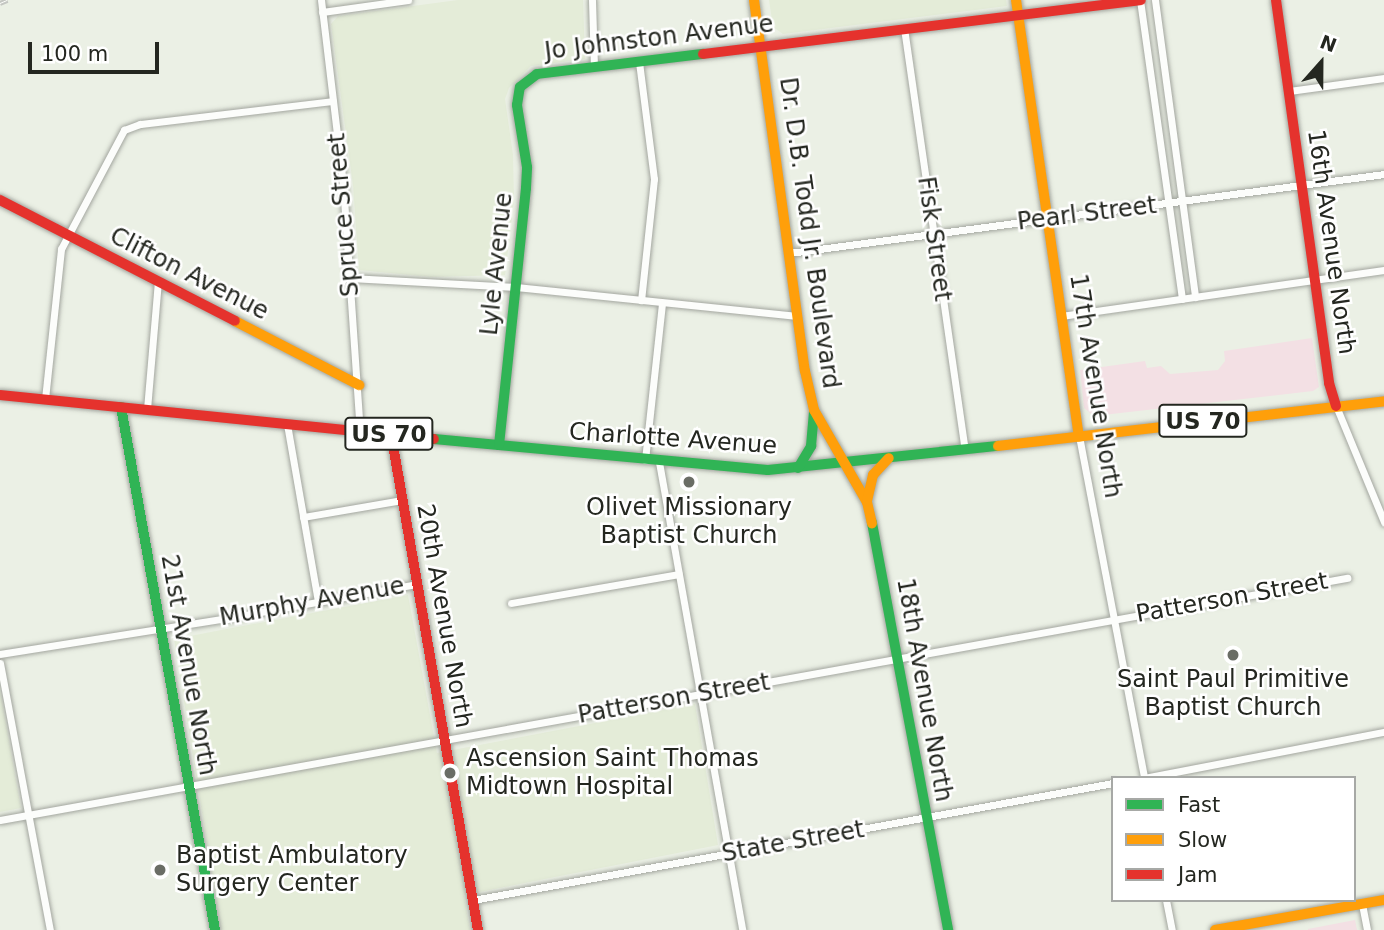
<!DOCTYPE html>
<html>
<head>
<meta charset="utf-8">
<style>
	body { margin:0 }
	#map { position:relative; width:1384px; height:930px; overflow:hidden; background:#ebf0e5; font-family:"DejaVu Sans",sans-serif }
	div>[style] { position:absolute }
	.built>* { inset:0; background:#e4ecd8 }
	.green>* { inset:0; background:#f3e0e4 }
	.roads { filter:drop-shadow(0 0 2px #a3a69f) drop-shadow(0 0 2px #a3a69f) }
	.street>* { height:7px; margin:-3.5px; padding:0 3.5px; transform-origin:3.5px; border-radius:3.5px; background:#fcfdfb }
	.fast>* { height:10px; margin:-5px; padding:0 5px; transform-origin:5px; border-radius:5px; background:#30b455 }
	.slow>* { height:10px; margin:-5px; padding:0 5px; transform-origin:5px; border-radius:5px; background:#ff9f0a }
	.jam>* { height:10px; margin:-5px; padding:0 5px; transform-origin:5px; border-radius:5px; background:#e5322d }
	.rail>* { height:5px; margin-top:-2.5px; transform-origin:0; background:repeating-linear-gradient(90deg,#fff 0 8px,#c4c6c2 0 16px); box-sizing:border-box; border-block:2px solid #c4c6c2 }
	.dots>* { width:19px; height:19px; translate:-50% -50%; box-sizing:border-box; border:4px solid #fff; border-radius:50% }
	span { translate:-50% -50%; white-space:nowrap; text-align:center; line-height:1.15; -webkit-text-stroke:5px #fff; paint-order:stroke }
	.shield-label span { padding:2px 5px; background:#fff; border:2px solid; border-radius:5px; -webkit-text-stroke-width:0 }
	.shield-label { font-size:23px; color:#242720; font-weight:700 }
	.street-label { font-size:24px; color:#242720 }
	.poi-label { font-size:24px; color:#242720 }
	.left { translate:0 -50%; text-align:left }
	.legend { position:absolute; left:1111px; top:776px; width:245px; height:126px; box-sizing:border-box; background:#fff; border:2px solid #a7a9a6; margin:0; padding:9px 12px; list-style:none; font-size:21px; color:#242720 }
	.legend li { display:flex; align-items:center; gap:14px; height:35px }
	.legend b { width:35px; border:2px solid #a7a9a6 }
	.north { position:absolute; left:1286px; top:28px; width:70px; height:70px; -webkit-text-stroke:5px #fff; paint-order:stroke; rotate:21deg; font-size:19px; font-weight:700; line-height:28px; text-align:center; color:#242720 }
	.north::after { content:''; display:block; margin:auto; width:24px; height:32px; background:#242720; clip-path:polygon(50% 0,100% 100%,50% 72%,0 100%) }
	.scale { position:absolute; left:28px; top:42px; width:131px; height:32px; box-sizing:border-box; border:4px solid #242720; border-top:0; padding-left:9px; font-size:21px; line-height:24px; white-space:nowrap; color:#242720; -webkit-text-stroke:5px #fff; paint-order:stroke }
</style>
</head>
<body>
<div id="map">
	<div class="built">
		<div style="clip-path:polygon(458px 0,583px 0,585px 59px,531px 66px,509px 88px,505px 99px,513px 155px,514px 200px,505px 275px,431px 277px,359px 270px,353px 185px,331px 24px,338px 16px)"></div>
		<div style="clip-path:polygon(769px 0,1006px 0,1007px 6px,783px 34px,773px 27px)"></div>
		<div style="clip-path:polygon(408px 595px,437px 753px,695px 704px,718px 845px,464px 895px,470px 930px,221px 930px,174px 639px)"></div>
		<div style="clip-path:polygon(0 689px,21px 808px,0 812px)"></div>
	</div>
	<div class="green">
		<div style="clip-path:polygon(1312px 338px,1319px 387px,1313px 391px,1094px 416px,1084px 408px,1080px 370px,1145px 361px,1147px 368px,1161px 366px,1170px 374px,1218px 370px,1225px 361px,1224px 351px)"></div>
		<div style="clip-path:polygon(1355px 920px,1357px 930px,1308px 930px,1308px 929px)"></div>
	</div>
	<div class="roads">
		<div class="street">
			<div style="left:321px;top:0;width:185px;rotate:83.2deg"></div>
			<div style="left:343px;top:184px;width:248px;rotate:86.1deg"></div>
			<div style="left:592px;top:0;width:67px;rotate:88.3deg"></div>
			<div style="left:1140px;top:0;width:302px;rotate:82deg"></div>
			<div style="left:1155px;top:0;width:300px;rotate:82.3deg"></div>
			<div style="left:322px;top:12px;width:87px;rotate:-7.9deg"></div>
			<div style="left:904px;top:28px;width:425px;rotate:81.8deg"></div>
			<div style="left:639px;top:62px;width:118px;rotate:82.7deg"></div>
			<div style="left:654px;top:179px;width:122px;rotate:96.1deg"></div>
			<div style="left:1289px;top:91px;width:96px;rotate:-7.8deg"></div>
			<div style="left:789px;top:253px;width:600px;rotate:-7.56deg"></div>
			<div style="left:350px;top:278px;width:166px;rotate:3.1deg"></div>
			<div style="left:516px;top:287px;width:283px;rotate:5.9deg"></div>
			<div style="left:1061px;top:316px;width:326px;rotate:-8.1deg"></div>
			<div style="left:45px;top:399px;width:151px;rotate:-83.9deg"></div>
			<div style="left:61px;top:249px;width:135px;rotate:-62.1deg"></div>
			<div style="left:124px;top:130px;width:17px;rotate:-21deg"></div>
			<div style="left:140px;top:124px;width:194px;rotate:-6.8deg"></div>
			<div style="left:1336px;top:406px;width:126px;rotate:67.5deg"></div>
			<div style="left:147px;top:409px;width:128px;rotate:-85.1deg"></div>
			<div style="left:287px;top:424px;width:180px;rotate:80.1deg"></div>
			<div style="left:1079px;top:436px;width:348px;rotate:79.2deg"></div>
			<div style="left:645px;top:460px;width:158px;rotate:-83.8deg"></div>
			<div style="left:659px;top:462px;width:475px;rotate:79.9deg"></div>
			<div style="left:303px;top:517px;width:100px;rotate:-9.7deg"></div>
			<div style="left:511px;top:603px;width:170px;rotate:-9.8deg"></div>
			<div style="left:0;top:654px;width:242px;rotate:-9deg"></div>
			<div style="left:239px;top:616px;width:181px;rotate:-10.2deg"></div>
			<div style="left:0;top:663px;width:272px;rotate:79.4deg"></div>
			<div style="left:1144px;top:778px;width:244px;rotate:-10.9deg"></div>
			<div style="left:0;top:820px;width:1369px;rotate:-10.19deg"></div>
			<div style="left:473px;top:900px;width:651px;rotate:-10.36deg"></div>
			<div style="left:1166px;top:900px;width:31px;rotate:79deg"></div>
			<div style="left:1362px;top:904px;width:26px;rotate:79deg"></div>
		</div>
		<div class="fast">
			<div style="left:121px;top:407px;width:531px;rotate:79.81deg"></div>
			<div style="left:434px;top:439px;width:335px;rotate:5.3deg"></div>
			<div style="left:768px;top:470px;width:231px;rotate:-6deg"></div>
			<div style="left:499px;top:445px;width:258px;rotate:-84deg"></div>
			<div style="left:526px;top:188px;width:21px;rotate:-87deg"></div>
			<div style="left:527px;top:167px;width:63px;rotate:-99.2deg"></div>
			<div style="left:517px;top:105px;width:18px;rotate:-81deg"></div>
			<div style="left:520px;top:87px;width:21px;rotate:-37deg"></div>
			<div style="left:537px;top:74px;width:167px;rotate:-6.9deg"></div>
			<div style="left:798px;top:468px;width:26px;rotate:-59deg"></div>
			<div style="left:811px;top:446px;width:35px;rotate:-85deg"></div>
			<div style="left:872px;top:523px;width:414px;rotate:79.4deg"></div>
		</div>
		<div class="slow">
			<div style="left:754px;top:0;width:374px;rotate:82.2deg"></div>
			<div style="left:805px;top:371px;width:40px;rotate:77deg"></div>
			<div style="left:814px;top:410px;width:106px;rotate:60.1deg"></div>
			<div style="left:867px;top:502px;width:22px;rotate:77deg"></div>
			<div style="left:1016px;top:0;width:441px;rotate:81.8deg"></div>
			<div style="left:235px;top:321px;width:140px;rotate:27.3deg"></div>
			<div style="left:998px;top:446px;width:389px;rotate:-6.6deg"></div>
			<div style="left:867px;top:501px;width:27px;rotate:-77deg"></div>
			<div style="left:873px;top:475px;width:23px;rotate:-47deg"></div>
			<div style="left:1215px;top:930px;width:172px;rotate:-10.1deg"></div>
		</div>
		<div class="jam">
			<div style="left:1276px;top:0;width:387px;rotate:82.1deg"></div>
			<div style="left:1329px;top:383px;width:24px;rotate:73deg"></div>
			<div style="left:703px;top:54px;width:441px;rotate:-7deg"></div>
			<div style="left:0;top:200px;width:264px;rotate:27.2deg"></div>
			<div style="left:0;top:395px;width:436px;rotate:5.8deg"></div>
			<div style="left:391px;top:434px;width:504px;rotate:80.05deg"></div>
		</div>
	</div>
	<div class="rail">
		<div style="left:0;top:3px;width:8px;rotate:-23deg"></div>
	</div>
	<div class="dots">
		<div style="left:689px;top:482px;background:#6a6d65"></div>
		<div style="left:1233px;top:655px;background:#6a6d65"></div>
		<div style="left:450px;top:773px;background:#6a6d65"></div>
		<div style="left:160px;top:870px;background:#6a6d65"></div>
	</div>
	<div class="shield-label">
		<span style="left:1203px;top:421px">US 70</span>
		<span style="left:389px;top:434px">US 70</span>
	</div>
	<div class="street-label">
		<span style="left:659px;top:38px;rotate:-7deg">Jo Johnston Avenue</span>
		<span style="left:1087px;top:214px;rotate:-7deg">Pearl Street</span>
		<span style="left:344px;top:215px;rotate:-95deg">Spruce Street</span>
		<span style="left:809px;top:233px;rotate:82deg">Dr. D.B. Todd Jr. Boulevard</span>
		<span style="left:934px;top:239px;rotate:82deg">Fisk Street</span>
		<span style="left:1331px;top:242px;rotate:82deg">16th Avenue North</span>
		<span style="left:497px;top:264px;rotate:-84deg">Lyle Avenue</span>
		<span style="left:189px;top:274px;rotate:27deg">Clifton Avenue</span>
		<span style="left:1095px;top:386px;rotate:81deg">17th Avenue North</span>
		<span style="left:673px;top:439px;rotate:4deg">Charlotte Avenue</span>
		<span style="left:1232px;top:598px;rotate:-10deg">Patterson Street</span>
		<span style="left:312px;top:602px;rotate:-10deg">Murphy Avenue</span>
		<span style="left:444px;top:616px;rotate:80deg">20th Avenue North</span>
		<span style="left:188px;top:665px;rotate:80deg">21st Avenue North</span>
		<span style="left:924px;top:690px;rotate:80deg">18th Avenue North</span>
		<span style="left:674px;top:699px;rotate:-10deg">Patterson Street</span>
		<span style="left:793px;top:842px;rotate:-10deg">State Street</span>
	</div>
	<div class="poi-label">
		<span style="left:689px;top:522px">Olivet Missionary<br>Baptist Church</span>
		<span style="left:1233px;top:694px">Saint Paul Primitive<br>Baptist Church</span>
		<span class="left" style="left:466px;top:773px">Ascension Saint Thomas<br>Midtown Hospital</span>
		<span class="left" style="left:176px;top:870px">Baptist Ambulatory<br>Surgery Center</span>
	</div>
	<ul class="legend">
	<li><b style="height:9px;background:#30b455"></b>Fast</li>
	<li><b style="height:9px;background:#ff9f0a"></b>Slow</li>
	<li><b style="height:9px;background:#e5322d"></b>Jam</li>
	</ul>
	<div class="north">N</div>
	<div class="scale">100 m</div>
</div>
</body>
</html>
